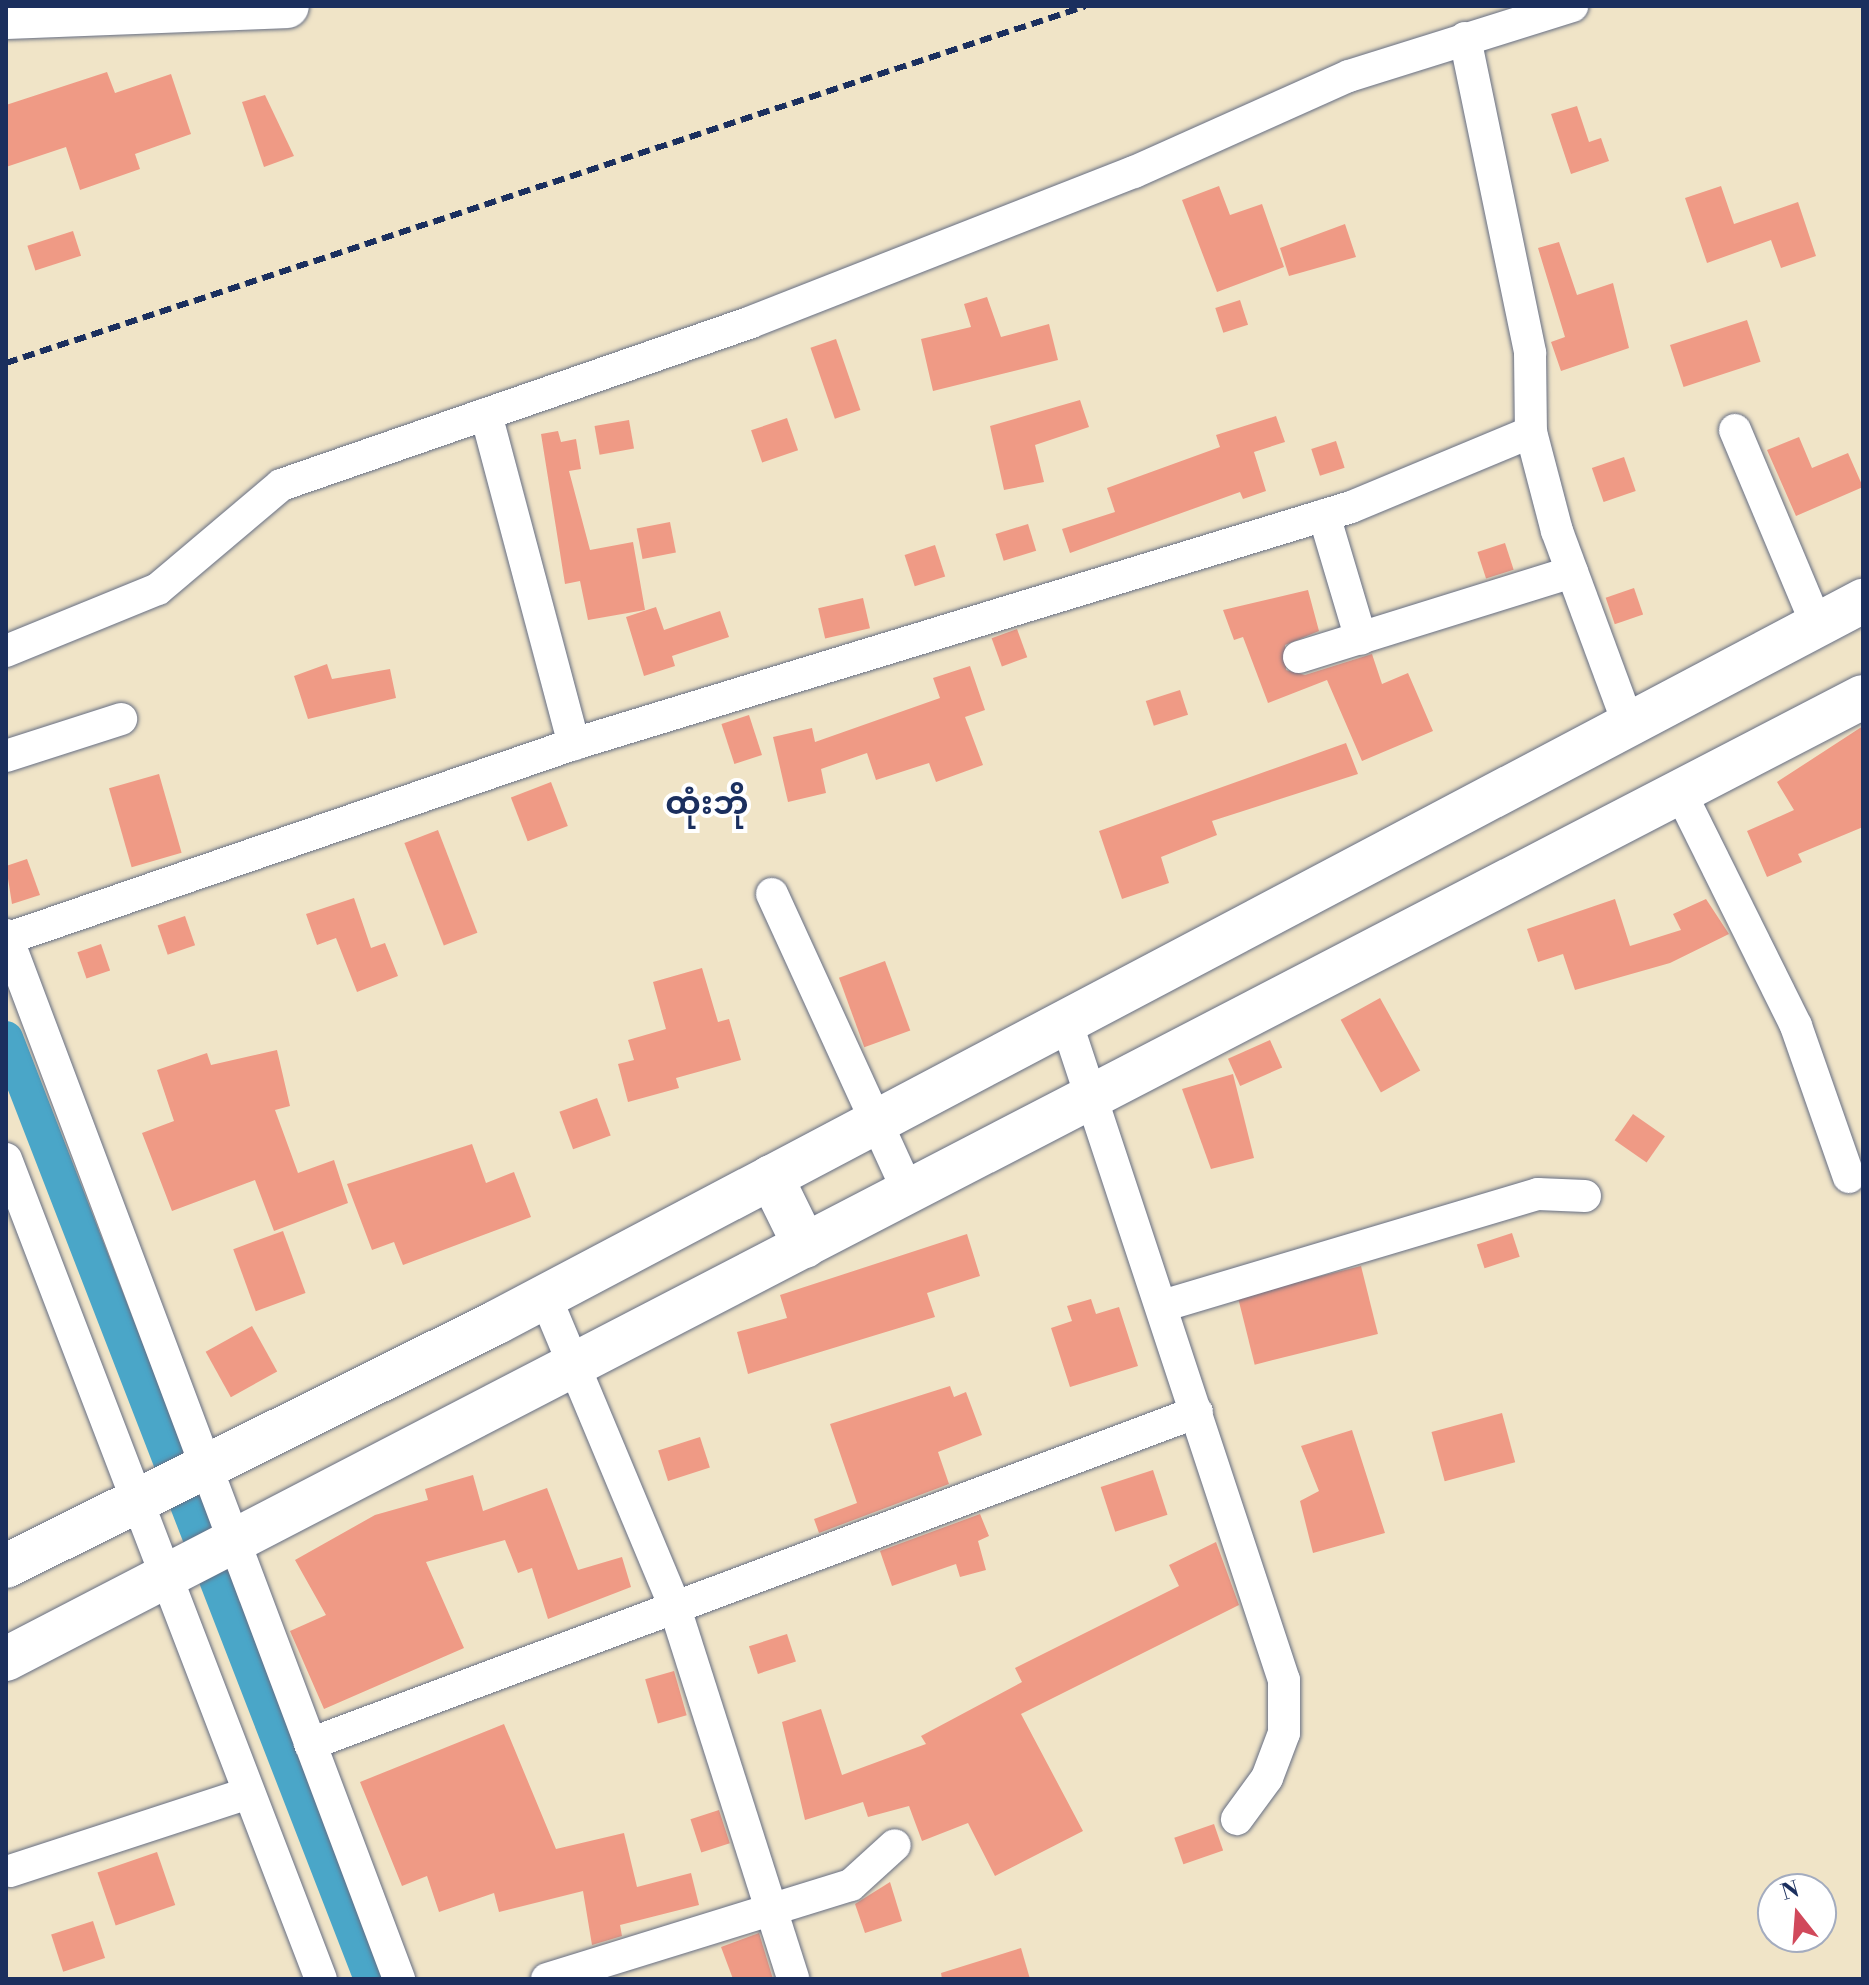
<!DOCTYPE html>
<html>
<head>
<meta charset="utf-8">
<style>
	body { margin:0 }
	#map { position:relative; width:1869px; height:1985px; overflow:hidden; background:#f0e4c7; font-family:"Libre Bodoni","Noto Sans Myanmar",serif }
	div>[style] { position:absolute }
	.canal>* { height:34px; margin:-17px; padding:0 17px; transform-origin:17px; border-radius:17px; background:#4aa6c8 }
	.building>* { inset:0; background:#ef9a85; transform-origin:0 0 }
	.roads { filter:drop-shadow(0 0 2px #666e83) drop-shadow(0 0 2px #666e83) }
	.street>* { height:32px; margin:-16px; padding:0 16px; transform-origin:16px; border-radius:16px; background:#fff }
	.primary>* { height:44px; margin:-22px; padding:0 22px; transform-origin:22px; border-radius:22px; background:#fff }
	.highway>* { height:44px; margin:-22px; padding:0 22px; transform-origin:22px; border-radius:22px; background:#fff }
	.rail>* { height:6px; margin-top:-3px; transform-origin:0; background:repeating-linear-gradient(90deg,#1b2f5e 0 12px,transparent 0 18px) }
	span { translate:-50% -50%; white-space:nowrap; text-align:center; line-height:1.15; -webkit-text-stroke:8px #fff; paint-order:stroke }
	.quarter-label { font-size:32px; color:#1b2f5e; font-weight:700 }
	.frame { position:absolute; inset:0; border:8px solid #1b2f5e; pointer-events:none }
	.north { position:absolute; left:1757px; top:1873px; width:80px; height:80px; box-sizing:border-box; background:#fff; border:2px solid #a4acbf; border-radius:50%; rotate:343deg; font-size:22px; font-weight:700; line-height:32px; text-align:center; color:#1b2f5e }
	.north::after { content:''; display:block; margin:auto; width:28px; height:36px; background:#d1495b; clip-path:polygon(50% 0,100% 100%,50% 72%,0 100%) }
</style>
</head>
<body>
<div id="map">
	<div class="canal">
		<div style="left:6px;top:1038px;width:1009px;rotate:68.8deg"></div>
	</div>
	<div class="building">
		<div style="clip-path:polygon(107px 72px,115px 93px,171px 74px,191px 134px,135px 154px,140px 169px,80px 190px,66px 147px,6px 167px,6px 105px)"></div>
		<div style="clip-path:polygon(265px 95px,294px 156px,264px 167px,242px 102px)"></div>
		<div style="clip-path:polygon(1577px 106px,1589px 142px,1601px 138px,1609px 161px,1571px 174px,1551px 114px)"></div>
		<div style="clip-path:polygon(1219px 186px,1230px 215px,1262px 204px,1284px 267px,1217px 292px,1182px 200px)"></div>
		<div style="clip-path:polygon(1721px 186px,1734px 224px,1798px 202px,1816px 256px,1781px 268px,1771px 240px,1707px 263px,1685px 198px)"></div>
		<div style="clip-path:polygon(1345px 224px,1356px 257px,1289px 276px,1280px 248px)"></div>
		<div style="left:73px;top:231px;width:26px;height:48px;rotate:72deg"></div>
		<div style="clip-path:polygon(1559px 242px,1577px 295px,1613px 283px,1629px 348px,1561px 371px,1551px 342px,1565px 337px,1538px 248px)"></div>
		<div style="clip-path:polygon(987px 297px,1001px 337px,1049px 324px,1058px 360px,933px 391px,921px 339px,971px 327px,964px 304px)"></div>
		<div style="left:1240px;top:300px;width:26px;height:26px;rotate:72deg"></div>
		<div style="left:1747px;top:320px;width:44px;height:81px;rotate:72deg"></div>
		<div style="left:836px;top:339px;width:75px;height:27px;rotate:71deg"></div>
		<div style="clip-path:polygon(1080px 400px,1089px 427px,1035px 445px,1044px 482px,1004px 490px,990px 426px)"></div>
		<div style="clip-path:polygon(1276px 416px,1285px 442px,1254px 452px,1266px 491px,1243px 499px,1240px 492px,1070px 553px,1062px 529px,1115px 512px,1107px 488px,1220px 447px,1216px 435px)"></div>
		<div style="left:787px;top:418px;width:34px;height:38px;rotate:71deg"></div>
		<div style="left:629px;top:420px;width:29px;height:35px;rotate:80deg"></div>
		<div style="clip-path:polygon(558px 431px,561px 442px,576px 439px,581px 469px,569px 471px,590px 550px,633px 542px,645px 610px,588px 620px,580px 581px,565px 584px,541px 434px)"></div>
		<div style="clip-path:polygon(1799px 437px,1812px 468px,1848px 453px,1863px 487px,1796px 516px,1767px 450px)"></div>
		<div style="left:1336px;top:441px;width:28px;height:26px;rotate:72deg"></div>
		<div style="left:1624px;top:457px;width:36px;height:34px;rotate:71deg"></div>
		<div style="left:670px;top:522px;width:31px;height:34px;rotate:79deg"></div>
		<div style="left:1028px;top:524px;width:28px;height:34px;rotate:73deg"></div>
		<div style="left:1505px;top:543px;width:28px;height:29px;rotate:72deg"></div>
		<div style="left:935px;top:545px;width:33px;height:32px;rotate:72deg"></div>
		<div style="left:1634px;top:588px;width:28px;height:30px;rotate:71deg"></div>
		<div style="clip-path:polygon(1308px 590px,1319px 631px,1285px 645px,1286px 670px,1305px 675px,1372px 654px,1382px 684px,1408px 673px,1433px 731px,1362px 761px,1327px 680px,1268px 703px,1243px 637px,1234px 640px,1223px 610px)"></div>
		<div style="left:863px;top:598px;width:31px;height:46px;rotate:77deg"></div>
		<div style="clip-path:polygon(656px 607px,664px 630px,720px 611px,729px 637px,672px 656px,675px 666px,644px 676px,626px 617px)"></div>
		<div style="left:1017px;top:629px;width:30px;height:27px;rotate:70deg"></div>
		<div style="clip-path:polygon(327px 664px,332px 679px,390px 669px,396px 698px,308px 719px,294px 676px)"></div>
		<div style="clip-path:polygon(970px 666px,985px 710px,965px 717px,983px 765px,936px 782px,929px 763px,876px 780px,867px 753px,821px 769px,826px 793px,788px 802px,773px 737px,812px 728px,815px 742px,940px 698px,933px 678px)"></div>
		<div style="left:1180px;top:690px;width:26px;height:36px;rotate:72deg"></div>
		<div style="left:749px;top:715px;width:42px;height:29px;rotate:72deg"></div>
		<div style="clip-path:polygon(1863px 726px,1863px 827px,1798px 854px,1802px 862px,1767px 877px,1747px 831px,1794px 810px,1777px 782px)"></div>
		<div style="clip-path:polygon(1346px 743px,1358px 774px,1212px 821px,1217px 835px,1161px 857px,1169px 883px,1122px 899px,1099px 831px)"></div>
		<div style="left:159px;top:774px;width:82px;height:52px;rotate:74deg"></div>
		<div style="left:551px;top:782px;width:47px;height:43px;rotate:69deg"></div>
		<div style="left:438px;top:830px;width:110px;height:36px;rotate:69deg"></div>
		<div style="clip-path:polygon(27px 859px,40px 895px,12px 904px,6px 866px)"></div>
		<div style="clip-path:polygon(354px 898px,371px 948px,385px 943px,398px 976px,357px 992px,336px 938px,317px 945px,306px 914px)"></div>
		<div style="clip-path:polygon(1615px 899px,1630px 946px,1681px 930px,1673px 914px,1706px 899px,1729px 934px,1670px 963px,1575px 990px,1563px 954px,1538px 962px,1527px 929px)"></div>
		<div style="left:185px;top:916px;width:31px;height:29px;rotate:71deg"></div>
		<div style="left:101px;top:944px;width:28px;height:25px;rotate:71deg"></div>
		<div style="left:885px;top:961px;width:74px;height:49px;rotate:70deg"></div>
		<div style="clip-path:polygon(702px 968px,718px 1022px,729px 1019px,741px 1060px,676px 1078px,679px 1088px,628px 1102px,618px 1064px,634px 1060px,628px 1040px,666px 1029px,653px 982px)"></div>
		<div style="left:1380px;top:998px;width:83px;height:45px;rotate:61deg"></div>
		<div style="left:1270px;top:1040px;width:30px;height:46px;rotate:66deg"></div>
		<div style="clip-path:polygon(277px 1050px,290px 1106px,275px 1110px,298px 1173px,334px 1160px,348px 1203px,274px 1231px,255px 1180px,172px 1211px,142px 1133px,174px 1121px,157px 1070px,207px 1053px,211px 1065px)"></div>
		<div style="clip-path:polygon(1233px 1074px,1254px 1158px,1211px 1169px,1182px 1089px)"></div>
		<div style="left:597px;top:1098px;width:40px;height:40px;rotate:70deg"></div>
		<div style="left:1633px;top:1114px;width:39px;height:32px;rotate:35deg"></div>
		<div style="clip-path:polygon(472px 1144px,486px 1183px,514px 1172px,531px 1217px,403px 1265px,394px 1242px,372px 1250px,347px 1184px)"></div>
		<div style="left:283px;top:1231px;width:66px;height:53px;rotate:70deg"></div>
		<div style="left:1512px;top:1233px;width:25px;height:37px;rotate:72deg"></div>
		<div style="clip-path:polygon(967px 1234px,980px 1276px,927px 1293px,935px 1317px,748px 1374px,737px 1332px,787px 1318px,780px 1295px)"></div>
		<div style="left:1361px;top:1266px;width:70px;height:127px;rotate:76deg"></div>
		<div style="clip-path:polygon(1091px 1299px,1096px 1314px,1119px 1307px,1138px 1366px,1070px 1387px,1051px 1328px,1072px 1321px,1067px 1306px)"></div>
		<div style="left:252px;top:1326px;width:52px;height:53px;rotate:61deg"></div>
		<div style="clip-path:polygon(950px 1386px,954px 1397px,966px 1392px,982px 1435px,938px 1452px,949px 1484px,819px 1533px,814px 1519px,857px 1503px,830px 1424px)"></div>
		<div style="left:1502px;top:1413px;width:51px;height:73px;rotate:75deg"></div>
		<div style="clip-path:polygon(1352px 1430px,1385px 1533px,1313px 1553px,1300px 1501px,1319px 1491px,1301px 1446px)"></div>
		<div style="left:700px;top:1437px;width:32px;height:44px;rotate:72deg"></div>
		<div style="left:1153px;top:1470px;width:47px;height:55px;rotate:72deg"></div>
		<div style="clip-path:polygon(473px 1475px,483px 1511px,547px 1488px,578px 1570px,622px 1557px,631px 1587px,548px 1619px,532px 1568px,518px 1573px,505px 1540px,426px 1562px,464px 1648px,324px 1709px,290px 1631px,326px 1615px,295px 1560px,375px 1515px,428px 1500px,425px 1489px)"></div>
		<div style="clip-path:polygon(980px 1514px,989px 1536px,978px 1541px,986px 1570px,960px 1577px,956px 1564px,892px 1586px,880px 1551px)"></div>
		<div style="clip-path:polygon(1216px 1542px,1239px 1605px,1021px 1714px,1083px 1831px,995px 1876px,968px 1823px,922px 1841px,909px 1806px,868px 1817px,863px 1802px,805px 1820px,782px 1722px,821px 1709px,842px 1775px,926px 1744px,921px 1736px,1022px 1682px,1015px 1668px,1179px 1586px,1169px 1565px)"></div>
		<div style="left:787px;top:1634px;width:29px;height:40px;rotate:72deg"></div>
		<div style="left:674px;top:1671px;width:46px;height:30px;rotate:74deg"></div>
		<div style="clip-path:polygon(504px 1724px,556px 1849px,624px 1833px,637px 1887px,691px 1873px,699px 1905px,620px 1925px,622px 1936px,592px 1945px,583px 1891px,499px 1912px,494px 1893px,439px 1912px,427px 1876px,402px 1886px,360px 1782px)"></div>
		<div style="left:719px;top:1810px;width:35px;height:30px;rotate:72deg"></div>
		<div style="left:1214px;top:1824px;width:28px;height:42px;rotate:71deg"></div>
		<div style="left:157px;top:1852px;width:56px;height:63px;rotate:71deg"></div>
		<div style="clip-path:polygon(890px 1882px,902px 1921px,865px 1933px,855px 1904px)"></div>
		<div style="left:93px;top:1921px;width:39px;height:44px;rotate:72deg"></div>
		<div style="clip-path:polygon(759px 1933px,773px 1979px,733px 1979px,721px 1947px)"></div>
		<div style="clip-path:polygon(1021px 1948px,1030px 1979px,942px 1979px,941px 1973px)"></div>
	</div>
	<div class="roads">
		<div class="street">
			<div style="left:1465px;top:38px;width:322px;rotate:78.3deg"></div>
			<div style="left:1530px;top:353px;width:79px;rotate:89.3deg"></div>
			<div style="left:1531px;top:432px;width:102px;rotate:75.3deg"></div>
			<div style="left:1557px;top:531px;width:205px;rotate:69.7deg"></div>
			<div style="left:486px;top:414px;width:342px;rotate:75.1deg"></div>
			<div style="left:1735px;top:430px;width:212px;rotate:67.2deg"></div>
			<div style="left:1324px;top:515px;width:129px;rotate:73.4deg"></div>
			<div style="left:6px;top:651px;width:164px;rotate:-22.2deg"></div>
			<div style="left:158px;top:589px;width:161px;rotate:-40.2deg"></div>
			<div style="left:281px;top:485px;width:497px;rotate:-19.1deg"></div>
			<div style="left:751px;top:322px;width:411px;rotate:-21.4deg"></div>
			<div style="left:1134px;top:172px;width:235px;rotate:-24.1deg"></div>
			<div style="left:1349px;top:76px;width:234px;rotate:-17.4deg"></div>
			<div style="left:1299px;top:657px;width:286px;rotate:-17.3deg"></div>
			<div style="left:6px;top:756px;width:121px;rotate:-17.8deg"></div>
			<div style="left:1680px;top:792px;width:261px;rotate:63.6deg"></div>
			<div style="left:1796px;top:1026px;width:160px;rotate:70.7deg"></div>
			<div style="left:772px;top:894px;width:329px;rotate:65.4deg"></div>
			<div style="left:6px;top:935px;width:1116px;rotate:69.37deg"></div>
			<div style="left:6px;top:939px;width:601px;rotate:-18.95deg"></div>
			<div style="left:574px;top:744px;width:812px;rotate:-16.96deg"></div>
			<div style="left:1351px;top:507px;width:195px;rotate:-22.6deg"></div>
			<div style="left:1066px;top:1021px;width:694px;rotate:71.7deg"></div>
			<div style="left:1284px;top:1680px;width:53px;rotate:90deg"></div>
			<div style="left:1284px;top:1733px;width:48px;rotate:110.7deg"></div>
			<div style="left:1267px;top:1778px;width:51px;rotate:126.2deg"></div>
			<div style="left:6px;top:1159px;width:878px;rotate:68.99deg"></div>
			<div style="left:545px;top:1296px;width:335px;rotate:67.3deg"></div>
			<div style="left:674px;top:1605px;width:392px;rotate:72.3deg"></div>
			<div style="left:1162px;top:1306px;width:392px;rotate:-16.6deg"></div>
			<div style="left:1538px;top:1194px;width:47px;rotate:2.4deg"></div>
			<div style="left:310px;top:1744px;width:947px;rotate:-20.52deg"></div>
			<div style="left:10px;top:1871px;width:251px;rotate:-18.1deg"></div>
			<div style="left:547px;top:1979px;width:318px;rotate:-17.2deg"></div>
			<div style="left:851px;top:1885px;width:59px;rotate:-42.3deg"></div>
		</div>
		<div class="primary">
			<div style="left:6px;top:1566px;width:548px;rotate:-26.42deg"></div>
			<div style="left:497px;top:1322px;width:1545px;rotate:-27.83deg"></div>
			<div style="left:6px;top:1659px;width:2091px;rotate:-27.39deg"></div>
		</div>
		<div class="highway">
			<div style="left:6px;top:17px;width:281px;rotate:-2.2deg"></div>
			<div style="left:771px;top:1177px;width:77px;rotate:63.8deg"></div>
		</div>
	</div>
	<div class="rail">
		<div style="left:6px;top:363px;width:1137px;rotate:-18.29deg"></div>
	</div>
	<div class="quarter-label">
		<span style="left:707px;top:804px">ထုံးဘို</span>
	</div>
	<div class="frame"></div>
	<div class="north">N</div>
</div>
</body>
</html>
